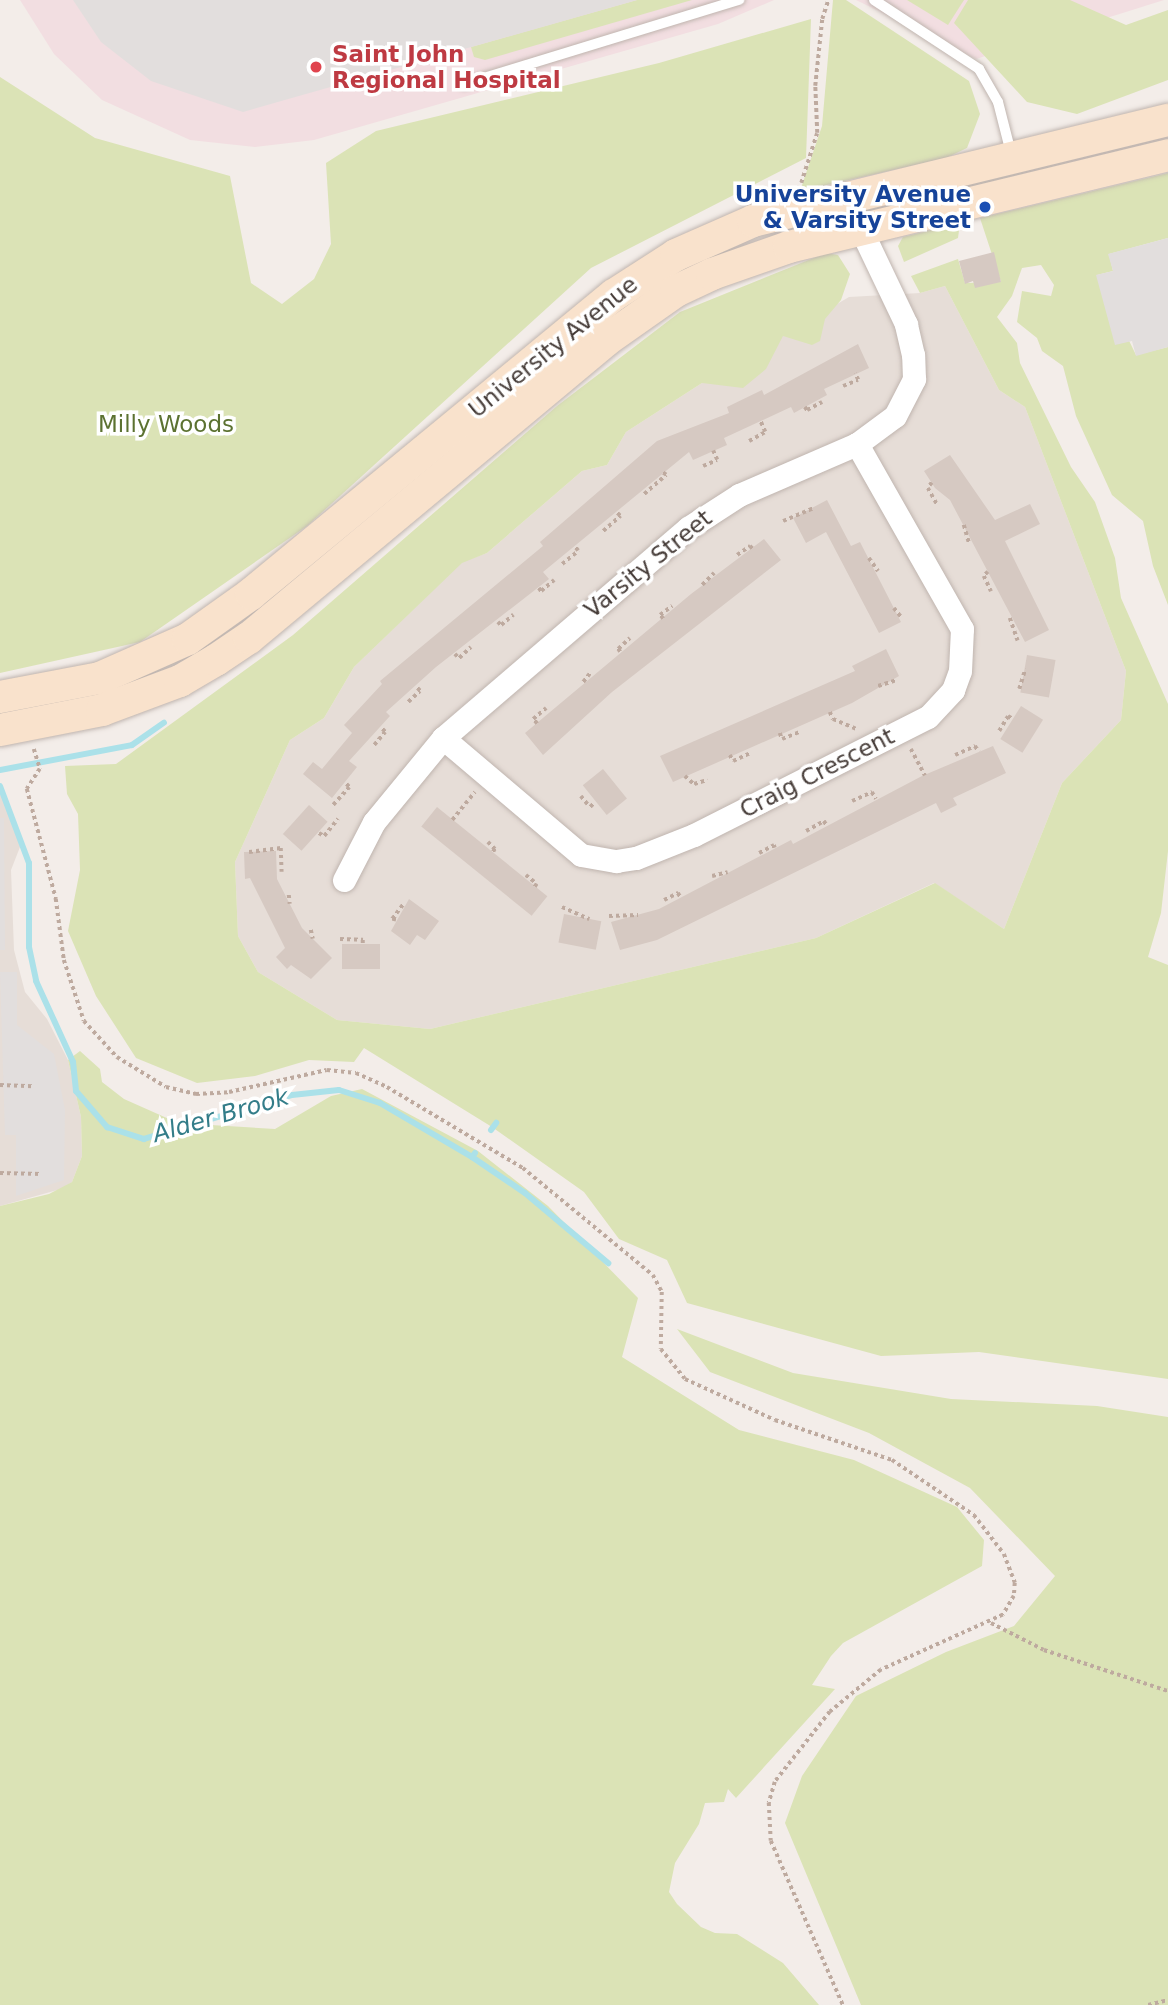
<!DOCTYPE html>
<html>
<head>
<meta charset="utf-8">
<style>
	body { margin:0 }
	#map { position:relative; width:1168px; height:2005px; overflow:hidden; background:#f3ede9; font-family:"DejaVu Sans",sans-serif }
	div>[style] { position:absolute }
	.residential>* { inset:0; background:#e6ddd7 }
	.medical>* { inset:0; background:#f2dee1 }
	.green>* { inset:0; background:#dbe3b6 }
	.parking>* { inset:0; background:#e2dedd }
	.stream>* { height:6px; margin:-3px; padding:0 3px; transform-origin:3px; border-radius:3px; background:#abe1e9 }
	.building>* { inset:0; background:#d6c9c2; transform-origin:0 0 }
	.path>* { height:3.5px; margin-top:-1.75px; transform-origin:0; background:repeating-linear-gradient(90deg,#beaa9f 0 3.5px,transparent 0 7px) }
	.roads { filter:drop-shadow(0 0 2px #c0b5af) drop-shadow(0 0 2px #c0b5af) }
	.lane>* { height:10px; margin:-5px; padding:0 5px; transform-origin:5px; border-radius:5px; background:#fff }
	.street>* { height:23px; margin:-11.5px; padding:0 11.5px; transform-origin:11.5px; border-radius:11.5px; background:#fff }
	.secondary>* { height:32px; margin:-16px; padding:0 16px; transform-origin:16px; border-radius:16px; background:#f9e2cc }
	.dots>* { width:19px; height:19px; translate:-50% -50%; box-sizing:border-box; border:4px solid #fff; border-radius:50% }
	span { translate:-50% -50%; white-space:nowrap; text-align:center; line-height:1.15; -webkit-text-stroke:7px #fff; paint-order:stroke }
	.health-label { font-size:23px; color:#be3a42; font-weight:700 }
	.left { translate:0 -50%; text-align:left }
	.transit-label { font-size:23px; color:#164399; font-weight:700 }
	.right { translate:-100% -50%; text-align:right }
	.street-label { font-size:23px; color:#463c38 }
	.park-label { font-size:23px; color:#5c7231 }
	.water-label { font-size:24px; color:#337d89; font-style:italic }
</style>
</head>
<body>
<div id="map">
	<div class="residential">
		<div style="clip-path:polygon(945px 286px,999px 390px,1025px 407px,1126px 671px,1121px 720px,1062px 783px,1004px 929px,934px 883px,816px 938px,430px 1029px,337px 1020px,258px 972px,238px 936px,235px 862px,290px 740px,324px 718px,354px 667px,462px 562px,487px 553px,582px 471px,607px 465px,626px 432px,702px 383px,849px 297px,920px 293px)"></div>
		<div style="clip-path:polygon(0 794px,12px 817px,20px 847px,11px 870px,14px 950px,25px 992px,47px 1019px,68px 1060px,81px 1117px,82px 1156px,72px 1182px,61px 1189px,0 1206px)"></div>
	</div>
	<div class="medical">
		<div style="clip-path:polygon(20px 0,774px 0,718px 24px,314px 140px,255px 147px,190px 140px,102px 100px,54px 54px)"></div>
		<div style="clip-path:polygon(856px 0,1164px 0,976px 59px)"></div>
	</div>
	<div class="green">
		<div style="clip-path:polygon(637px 0,692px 0,485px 60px,474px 57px,471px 47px)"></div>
		<div style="clip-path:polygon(833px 0,846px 0,969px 81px,980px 114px,967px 148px,946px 158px,800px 191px,822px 126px)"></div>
		<div style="clip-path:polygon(907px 0,964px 0,948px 25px)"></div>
		<div style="clip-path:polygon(968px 0,1070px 0,1126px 25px,1168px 10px,1168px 80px,1077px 114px,1027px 102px,954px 23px)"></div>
		<div style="clip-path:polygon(811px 19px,806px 158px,591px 268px,307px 526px,140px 642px,0 673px,0 77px,95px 138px,230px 176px,251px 283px,282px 304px,314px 279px,331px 244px,326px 163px,376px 131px,659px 63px)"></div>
		<div style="clip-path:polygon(1168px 173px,1168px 238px,1109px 254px,1113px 271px,1097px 275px,1136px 355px,1168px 347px,1168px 605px,1153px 566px,1143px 521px,1112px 495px,1076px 416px,1063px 366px,1042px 351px,1037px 338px,1017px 322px,1022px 291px,1051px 296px,1054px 285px,1041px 265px,1022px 268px,1012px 296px,997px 317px,1017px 343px,1020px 363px,1071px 467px,1095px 502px,1115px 558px,1121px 598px,1168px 704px,1168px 851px,1161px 913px,1148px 957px,1168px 965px,1168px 1379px,979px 1352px,881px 1356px,687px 1303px,667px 1260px,619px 1239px,584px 1192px,492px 1127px,364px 1048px,354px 1062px,309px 1060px,255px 1076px,197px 1083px,136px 1058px,96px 996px,68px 931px,80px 870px,78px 814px,67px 794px,65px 766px,116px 764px,293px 635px,557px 406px,680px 312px,826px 253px,838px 255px,850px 274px,841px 300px,825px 319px,820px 341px,812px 345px,783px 336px,766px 369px,743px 388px,702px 383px,626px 432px,607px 465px,582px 471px,487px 553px,462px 563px,354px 667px,324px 718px,290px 740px,235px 862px,238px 936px,258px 972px,337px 1020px,430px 1029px,816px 938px,935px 883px,1004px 929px,1062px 783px,1121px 720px,1126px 671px,1025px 407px,999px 390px,945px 286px,920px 293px,911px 276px,958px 259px,965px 283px,1001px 282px,980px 218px)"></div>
		<div style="clip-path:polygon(960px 223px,958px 238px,904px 262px,898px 246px,903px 237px)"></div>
		<div style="clip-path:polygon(80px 1051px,100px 1069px,102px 1082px,124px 1099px,178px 1123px,275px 1129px,331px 1096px,362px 1089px,478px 1151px,548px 1206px,638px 1298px,622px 1357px,739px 1430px,854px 1460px,957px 1507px,984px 1540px,982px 1566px,843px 1643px,831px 1656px,812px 1685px,835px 1689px,736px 1798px,728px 1789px,724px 1802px,705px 1803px,699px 1824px,675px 1863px,669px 1892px,677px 1904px,701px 1927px,715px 1933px,737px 1934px,783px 1963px,819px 2005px,0 2005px,0 1206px,49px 1194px,72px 1182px,82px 1156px,81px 1117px,68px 1060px)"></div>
		<div style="clip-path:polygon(677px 1329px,793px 1373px,951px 1399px,1097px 1406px,1168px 1417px,1168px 2005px,861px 2005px,785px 1823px,802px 1776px,856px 1696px,946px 1652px,1014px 1626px,1055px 1576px,970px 1488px,869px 1433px,710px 1372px)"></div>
	</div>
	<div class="parking">
		<div style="clip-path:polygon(73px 0,637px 0,243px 112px,151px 81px,101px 42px)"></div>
		<div style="clip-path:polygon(1168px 238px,1168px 347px,1136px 356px,1132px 341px,1115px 345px,1096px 275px,1113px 271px,1108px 254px)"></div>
		<div style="clip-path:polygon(0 818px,4px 818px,5px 950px,0 950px)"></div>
		<div style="clip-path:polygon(0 972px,17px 972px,17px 1025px,54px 1054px,65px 1110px,64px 1180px,16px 1196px,16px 1135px,5px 1135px)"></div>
	</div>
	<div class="stream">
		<div style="left:0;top:770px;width:134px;rotate:-10.7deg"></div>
		<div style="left:132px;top:745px;width:39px;rotate:-35deg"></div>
		<div style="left:0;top:786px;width:82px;rotate:69.4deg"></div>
		<div style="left:29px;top:863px;width:84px;rotate:90deg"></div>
		<div style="left:29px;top:947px;width:35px;rotate:78deg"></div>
		<div style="left:36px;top:981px;width:89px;rotate:65.4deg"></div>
		<div style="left:73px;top:1062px;width:29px;rotate:84deg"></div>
		<div style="left:76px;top:1091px;width:48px;rotate:49.3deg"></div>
		<div style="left:107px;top:1127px;width:39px;rotate:18deg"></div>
		<div style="left:144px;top:1139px;width:154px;rotate:-16.6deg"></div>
		<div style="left:292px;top:1095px;width:47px;rotate:-6.1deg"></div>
		<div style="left:339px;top:1090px;width:43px;rotate:17.6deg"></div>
		<div style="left:380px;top:1103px;width:107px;rotate:30.4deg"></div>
		<div style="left:472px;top:1157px;width:5px;rotate:-53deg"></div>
		<div style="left:491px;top:1130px;width:9px;rotate:-54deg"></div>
		<div style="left:472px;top:1157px;width:64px;rotate:34.2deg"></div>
		<div style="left:525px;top:1193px;width:109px;rotate:40.1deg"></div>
	</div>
	<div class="building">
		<div style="clip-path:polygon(994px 252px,1001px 282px,975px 288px,973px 281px,965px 284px,959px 261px)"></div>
		<div style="clip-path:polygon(858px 344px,869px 368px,824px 389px,827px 395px,794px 413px,791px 407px,724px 438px,727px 445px,693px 460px,689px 452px,543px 572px,549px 579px,436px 667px,386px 712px,390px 716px,349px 761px,357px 767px,332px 798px,303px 774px,313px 762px,322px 769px,352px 733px,344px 725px,382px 684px,380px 681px,543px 546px,540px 542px,657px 441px,729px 413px,727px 407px,762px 390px,764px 395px)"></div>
		<div style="clip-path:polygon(950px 455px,995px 520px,1030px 504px,1040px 524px,1005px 541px,1049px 630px,1025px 642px,950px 500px,935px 488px,924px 471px)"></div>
		<div style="clip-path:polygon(827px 500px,851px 546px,860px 542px,901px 622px,879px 633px,826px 532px,806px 543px,793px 518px)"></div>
		<div style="clip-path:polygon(764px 539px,781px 560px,612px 692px,543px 755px,525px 733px,691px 594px)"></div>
		<div style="clip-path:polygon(886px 649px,899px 676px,852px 703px,673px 782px,660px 756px,855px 671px,852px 666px)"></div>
		<div style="left:1027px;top:655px;width:29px;height:38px;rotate:10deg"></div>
		<div style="left:1021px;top:706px;width:26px;height:39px;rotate:32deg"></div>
		<div style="clip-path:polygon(993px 746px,1006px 773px,953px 798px,957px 805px,941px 813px,936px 803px,657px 940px,620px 950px,611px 922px,659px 909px,791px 840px,793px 844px,922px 776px)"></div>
		<div style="left:603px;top:769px;width:38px;height:26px;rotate:51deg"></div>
		<div style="left:309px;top:805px;width:25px;height:39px;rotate:42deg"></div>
		<div style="left:437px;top:807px;width:142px;height:25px;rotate:39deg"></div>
		<div style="clip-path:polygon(276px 851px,277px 879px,302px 928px,332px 958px,311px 979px,291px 965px,287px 969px,276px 957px,285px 948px,250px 878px,245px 879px,244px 852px)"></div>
		<div style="clip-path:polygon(409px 899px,439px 921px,425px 940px,417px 935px,410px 945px,391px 931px)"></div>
		<div style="left:564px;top:914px;width:38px;height:29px;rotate:11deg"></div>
		<div style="left:380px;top:944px;width:25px;height:38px;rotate:90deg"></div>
	</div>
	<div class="path">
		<div style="left:801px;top:183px;width:52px;rotate:-72.3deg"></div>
		<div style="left:817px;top:133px;width:47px;rotate:-92.4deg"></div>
		<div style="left:815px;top:86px;width:67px;rotate:-84deg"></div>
		<div style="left:822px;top:19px;width:20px;rotate:-72deg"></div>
		<div style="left:843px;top:386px;width:16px;rotate:-22deg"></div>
		<div style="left:858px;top:380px;width:7px;rotate:-117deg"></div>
		<div style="left:805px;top:407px;width:4px;rotate:56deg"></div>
		<div style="left:807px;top:410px;width:17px;rotate:-28deg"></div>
		<div style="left:749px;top:441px;width:18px;rotate:-29deg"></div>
		<div style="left:765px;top:432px;width:12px;rotate:-114deg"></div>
		<div style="left:703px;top:466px;width:15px;rotate:-23deg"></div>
		<div style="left:717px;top:460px;width:10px;rotate:-114deg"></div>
		<div style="left:932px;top:483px;width:6px;rotate:129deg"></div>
		<div style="left:928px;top:488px;width:18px;rotate:61deg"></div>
		<div style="left:644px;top:494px;width:29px;rotate:-41deg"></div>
		<div style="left:666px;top:475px;width:4px;rotate:-146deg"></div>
		<div style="left:783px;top:521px;width:33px;rotate:-23deg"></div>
		<div style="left:964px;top:525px;width:19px;rotate:74deg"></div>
		<div style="left:603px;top:531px;width:23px;rotate:-41deg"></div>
		<div style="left:620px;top:516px;width:6px;rotate:-135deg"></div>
		<div style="left:737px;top:555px;width:16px;rotate:-35deg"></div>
		<div style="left:750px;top:546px;width:4px;rotate:45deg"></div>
		<div style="left:869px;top:558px;width:16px;rotate:55deg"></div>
		<div style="left:562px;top:564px;width:21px;rotate:-39deg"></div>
		<div style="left:578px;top:551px;width:6px;rotate:-129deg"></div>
		<div style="left:988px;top:572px;width:6px;rotate:135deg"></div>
		<div style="left:984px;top:576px;width:17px;rotate:65deg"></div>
		<div style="left:702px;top:585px;width:17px;rotate:-45deg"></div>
		<div style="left:539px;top:588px;width:4px;rotate:56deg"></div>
		<div style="left:541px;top:591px;width:17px;rotate:-40deg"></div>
		<div style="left:894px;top:608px;width:13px;rotate:51deg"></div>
		<div style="left:1010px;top:618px;width:24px;rotate:71deg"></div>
		<div style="left:663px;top:619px;width:5px;rotate:-127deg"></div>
		<div style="left:660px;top:615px;width:15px;rotate:-37deg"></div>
		<div style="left:498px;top:622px;width:4px;rotate:45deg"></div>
		<div style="left:501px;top:625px;width:16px;rotate:-40deg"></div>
		<div style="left:620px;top:652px;width:4px;rotate:-124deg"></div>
		<div style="left:618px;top:649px;width:16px;rotate:-43deg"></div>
		<div style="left:455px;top:654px;width:6px;rotate:45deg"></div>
		<div style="left:459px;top:658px;width:16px;rotate:-43deg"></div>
		<div style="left:583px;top:682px;width:11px;rotate:-52deg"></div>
		<div style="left:878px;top:686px;width:20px;rotate:-18deg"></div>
		<div style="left:1019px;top:689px;width:21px;rotate:-73deg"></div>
		<div style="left:408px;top:702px;width:16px;rotate:-43deg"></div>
		<div style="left:420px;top:691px;width:7px;rotate:-135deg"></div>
		<div style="left:830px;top:712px;width:8px;rotate:67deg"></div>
		<div style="left:833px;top:719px;width:26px;rotate:23deg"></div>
		<div style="left:537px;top:724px;width:6px;rotate:-129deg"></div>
		<div style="left:533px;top:719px;width:17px;rotate:-40deg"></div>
		<div style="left:999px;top:731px;width:17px;rotate:-59deg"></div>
		<div style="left:1008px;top:716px;width:6px;rotate:31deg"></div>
		<div style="left:780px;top:733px;width:6px;rotate:72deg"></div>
		<div style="left:782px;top:739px;width:18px;rotate:-22deg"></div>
		<div style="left:374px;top:745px;width:17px;rotate:-50deg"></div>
		<div style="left:385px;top:732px;width:7px;rotate:-135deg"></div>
		<div style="left:34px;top:749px;width:21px;rotate:73deg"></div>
		<div style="left:40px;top:769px;width:24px;rotate:123deg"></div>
		<div style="left:27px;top:789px;width:114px;rotate:75.2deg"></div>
		<div style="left:56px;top:899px;width:62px;rotate:82.5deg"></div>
		<div style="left:64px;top:960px;width:64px;rotate:71.8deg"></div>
		<div style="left:84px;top:1021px;width:49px;rotate:47.5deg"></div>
		<div style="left:117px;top:1057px;width:57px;rotate:31.5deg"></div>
		<div style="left:166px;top:1087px;width:31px;rotate:13deg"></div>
		<div style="left:196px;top:1094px;width:33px;rotate:-3deg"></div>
		<div style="left:229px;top:1092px;width:100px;rotate:-12.7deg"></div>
		<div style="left:327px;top:1070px;width:29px;rotate:6deg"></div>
		<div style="left:356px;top:1073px;width:34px;rotate:24deg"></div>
		<div style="left:387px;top:1087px;width:158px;rotate:30.8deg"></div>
		<div style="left:523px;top:1168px;width:168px;rotate:39.5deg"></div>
		<div style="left:653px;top:1275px;width:19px;rotate:62deg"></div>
		<div style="left:662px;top:1292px;width:57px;rotate:91deg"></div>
		<div style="left:661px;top:1349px;width:38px;rotate:51deg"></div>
		<div style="left:685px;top:1379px;width:99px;rotate:24.5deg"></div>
		<div style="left:775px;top:1420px;width:124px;rotate:18.9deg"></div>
		<div style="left:892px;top:1460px;width:99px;rotate:33.9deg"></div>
		<div style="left:974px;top:1515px;width:49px;rotate:52.4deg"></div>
		<div style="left:1004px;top:1554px;width:31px;rotate:69deg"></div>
		<div style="left:1015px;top:1583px;width:13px;rotate:94deg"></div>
		<div style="left:1014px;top:1596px;width:22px;rotate:120deg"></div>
		<div style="left:1003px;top:1615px;width:134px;rotate:155.7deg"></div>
		<div style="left:881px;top:1670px;width:66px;rotate:140.5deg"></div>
		<div style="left:830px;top:1712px;width:89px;rotate:128.2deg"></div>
		<div style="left:775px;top:1782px;width:22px;rotate:106deg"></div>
		<div style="left:769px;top:1803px;width:38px;rotate:87deg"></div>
		<div style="left:771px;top:1841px;width:179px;rotate:66.3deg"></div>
		<div style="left:911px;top:749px;width:30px;rotate:62deg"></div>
		<div style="left:730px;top:755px;width:7px;rotate:63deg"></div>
		<div style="left:733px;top:761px;width:19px;rotate:-25deg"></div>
		<div style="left:955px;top:755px;width:22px;rotate:-24deg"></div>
		<div style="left:975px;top:746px;width:7px;rotate:56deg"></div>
		<div style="left:685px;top:776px;width:12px;rotate:42deg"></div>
		<div style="left:694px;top:784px;width:14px;rotate:-17deg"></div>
		<div style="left:581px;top:796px;width:14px;rotate:51deg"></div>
		<div style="left:590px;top:807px;width:4px;rotate:-45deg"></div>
		<div style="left:852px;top:801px;width:22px;rotate:-24deg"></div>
		<div style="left:872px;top:792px;width:8px;rotate:60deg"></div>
		<div style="left:333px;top:805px;width:24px;rotate:-48deg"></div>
		<div style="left:349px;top:787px;width:7px;rotate:-135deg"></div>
		<div style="left:452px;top:820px;width:36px;rotate:-51deg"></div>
		<div style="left:806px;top:831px;width:21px;rotate:-29deg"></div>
		<div style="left:824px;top:821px;width:6px;rotate:59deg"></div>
		<div style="left:319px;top:833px;width:6px;rotate:31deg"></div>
		<div style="left:324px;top:836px;width:22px;rotate:-51deg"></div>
		<div style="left:488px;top:842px;width:10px;rotate:45deg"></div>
		<div style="left:495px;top:849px;width:4px;rotate:117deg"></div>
		<div style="left:249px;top:852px;width:32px;rotate:-7deg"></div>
		<div style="left:281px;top:848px;width:24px;rotate:88deg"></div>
		<div style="left:759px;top:853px;width:17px;rotate:-28deg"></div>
		<div style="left:774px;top:845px;width:3px;rotate:72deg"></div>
		<div style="left:526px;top:875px;width:14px;rotate:39deg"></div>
		<div style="left:537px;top:884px;width:4px;rotate:124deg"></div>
		<div style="left:712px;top:876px;width:16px;rotate:-14deg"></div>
		<div style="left:289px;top:895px;width:9px;rotate:84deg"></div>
		<div style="left:664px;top:900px;width:16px;rotate:-27deg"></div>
		<div style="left:678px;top:893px;width:6px;rotate:59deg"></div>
		<div style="left:562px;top:907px;width:30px;rotate:24deg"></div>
		<div style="left:609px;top:916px;width:29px;rotate:-2deg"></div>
		<div style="left:396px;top:920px;width:4px;rotate:-166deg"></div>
		<div style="left:392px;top:919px;width:20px;rotate:-53deg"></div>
		<div style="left:311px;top:930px;width:9px;rotate:77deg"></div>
		<div style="left:340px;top:939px;width:23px;rotate:2deg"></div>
		<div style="left:363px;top:940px;width:5px;rotate:90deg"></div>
		<div style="left:0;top:1085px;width:33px;rotate:2deg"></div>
		<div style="left:0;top:1173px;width:42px;rotate:1.4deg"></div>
		<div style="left:991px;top:1623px;width:59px;rotate:27deg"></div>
		<div style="left:1044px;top:1650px;width:131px;rotate:18.3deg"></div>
		<div style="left:1148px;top:2005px;width:21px;rotate:-14deg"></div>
	</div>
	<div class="roads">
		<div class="lane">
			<div style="left:874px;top:0;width:126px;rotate:33.3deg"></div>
			<div style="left:979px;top:69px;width:38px;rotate:60deg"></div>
			<div style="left:998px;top:102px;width:57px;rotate:75.7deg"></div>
			<div style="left:464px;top:84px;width:288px;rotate:-17deg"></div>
		</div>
		<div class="street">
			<div style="left:443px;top:738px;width:181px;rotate:40.3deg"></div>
			<div style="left:581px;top:855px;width:36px;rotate:10deg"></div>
			<div style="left:616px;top:861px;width:20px;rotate:-9deg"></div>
			<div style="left:636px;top:858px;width:62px;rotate:-21.6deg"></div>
			<div style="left:694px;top:835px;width:262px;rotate:-26.8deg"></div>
			<div style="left:928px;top:717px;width:37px;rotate:-47deg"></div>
			<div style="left:953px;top:690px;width:20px;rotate:-70deg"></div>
			<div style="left:960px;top:671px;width:42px;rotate:-87.3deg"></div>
			<div style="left:962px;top:629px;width:213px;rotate:-119.6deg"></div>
			<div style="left:344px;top:880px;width:65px;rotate:-62.7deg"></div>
			<div style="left:374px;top:822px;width:109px;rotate:-50.6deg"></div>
			<div style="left:443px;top:738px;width:323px;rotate:-40.6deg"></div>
			<div style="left:688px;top:528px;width:61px;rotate:-32.9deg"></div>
			<div style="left:739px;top:495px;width:129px;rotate:-23.4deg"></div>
			<div style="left:857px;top:444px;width:47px;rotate:-36.4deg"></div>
			<div style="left:895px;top:416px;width:42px;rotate:-62.8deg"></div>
			<div style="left:914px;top:379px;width:24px;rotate:-92deg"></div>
			<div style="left:913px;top:355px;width:32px;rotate:-103deg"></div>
			<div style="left:906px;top:324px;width:140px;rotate:-115.5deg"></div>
		</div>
		<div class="secondary">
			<div style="left:0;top:697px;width:102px;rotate:-10.8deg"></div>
			<div style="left:100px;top:678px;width:96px;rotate:-23.9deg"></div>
			<div style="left:188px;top:639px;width:77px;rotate:-35.5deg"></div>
			<div style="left:251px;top:594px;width:470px;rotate:-39.5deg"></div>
			<div style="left:614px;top:295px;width:74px;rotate:-32.8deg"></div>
			<div style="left:676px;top:255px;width:84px;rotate:-23.8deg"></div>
			<div style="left:753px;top:221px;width:427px;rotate:-13.7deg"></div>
			<div style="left:0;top:730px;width:104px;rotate:-11.1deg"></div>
			<div style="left:102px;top:710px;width:83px;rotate:-20.4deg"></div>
			<div style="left:180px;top:681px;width:42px;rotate:-30.3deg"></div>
			<div style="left:216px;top:660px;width:40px;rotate:-34deg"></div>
			<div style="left:249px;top:638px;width:464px;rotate:-39.8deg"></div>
			<div style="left:605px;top:341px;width:87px;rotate:-35.2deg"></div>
			<div style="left:676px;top:291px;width:40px;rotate:-25deg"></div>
			<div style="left:712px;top:274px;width:82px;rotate:-19.3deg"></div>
			<div style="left:789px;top:247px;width:390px;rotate:-13.6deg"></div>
		</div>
	</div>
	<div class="dots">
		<div style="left:316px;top:67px;background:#e0444e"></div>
		<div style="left:985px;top:207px;background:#1a4fb4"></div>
	</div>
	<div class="health-label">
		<span class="left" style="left:332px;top:67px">Saint John<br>Regional Hospital</span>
	</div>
	<div class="transit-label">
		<span class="right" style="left:971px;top:207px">University Avenue<br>&amp; Varsity Street</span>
	</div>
	<div class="street-label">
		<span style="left:553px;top:347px;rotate:-39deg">University Avenue</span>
		<span style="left:648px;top:564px;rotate:-39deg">Varsity Street</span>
		<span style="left:817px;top:773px;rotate:-27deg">Craig Crescent</span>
	</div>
	<div class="park-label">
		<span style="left:166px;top:424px">Milly Woods</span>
	</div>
	<div class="water-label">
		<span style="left:221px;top:1116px;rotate:-16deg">Alder Brook</span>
	</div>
</div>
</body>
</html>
